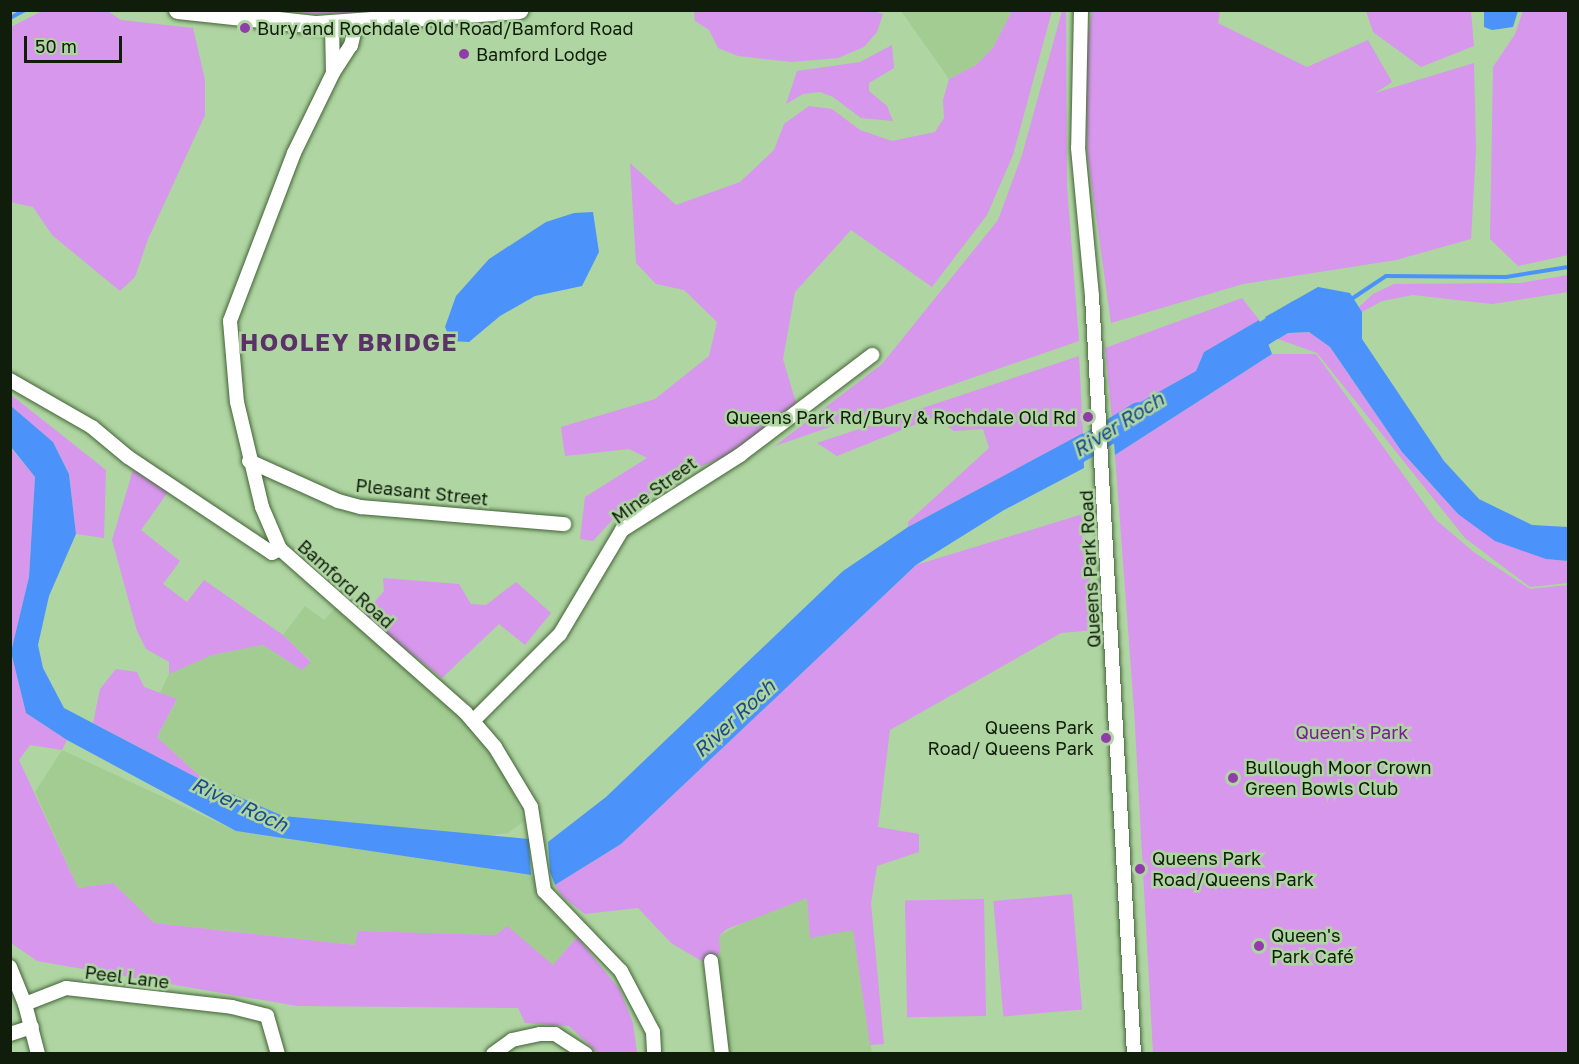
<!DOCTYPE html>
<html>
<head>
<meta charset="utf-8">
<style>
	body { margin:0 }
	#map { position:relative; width:1579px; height:1064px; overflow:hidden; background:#afd5a2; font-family:"Golos Text",sans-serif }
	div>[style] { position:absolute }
	.built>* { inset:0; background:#a3cc93 }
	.green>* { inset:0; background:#d797ed; transform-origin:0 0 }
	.water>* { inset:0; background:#4b93fa }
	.stream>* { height:4px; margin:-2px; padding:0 2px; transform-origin:2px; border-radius:2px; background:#4b93fa }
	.river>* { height:24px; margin:-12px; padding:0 12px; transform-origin:12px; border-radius:12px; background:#4b93fa }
	.roads { filter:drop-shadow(0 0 2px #436437) drop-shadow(0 0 2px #436437) }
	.minor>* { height:14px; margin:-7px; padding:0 7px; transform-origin:7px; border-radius:7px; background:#fff }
	.major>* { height:18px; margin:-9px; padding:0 9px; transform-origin:9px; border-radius:9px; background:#fff }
	.dots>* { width:16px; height:16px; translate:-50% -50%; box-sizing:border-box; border:3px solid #afd5a2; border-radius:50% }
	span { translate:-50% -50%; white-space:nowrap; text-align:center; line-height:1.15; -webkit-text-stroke:5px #afd5a2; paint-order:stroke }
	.poi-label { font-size:18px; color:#101d0b }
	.left { translate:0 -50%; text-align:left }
	.right { translate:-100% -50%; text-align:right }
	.street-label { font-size:18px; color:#101d0b }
	.park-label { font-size:18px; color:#7f199b }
	.water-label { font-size:20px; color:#1b498a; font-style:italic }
	.district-label { font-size:24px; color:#5b3268; font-weight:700; letter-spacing:1.5px }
	.frame { position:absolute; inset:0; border:12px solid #101d0b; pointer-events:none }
	.scale { position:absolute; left:24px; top:36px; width:98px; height:27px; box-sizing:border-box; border:3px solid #101d0b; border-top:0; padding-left:8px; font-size:18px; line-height:21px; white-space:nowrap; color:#101d0b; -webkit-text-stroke:4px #afd5a2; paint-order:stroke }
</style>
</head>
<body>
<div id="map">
	<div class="built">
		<div style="clip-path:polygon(901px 11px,1012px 11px,993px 48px,976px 65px,949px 79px)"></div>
		<div style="clip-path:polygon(305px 606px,324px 620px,336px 607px,494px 746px,524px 821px,508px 833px,478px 837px,283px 816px,207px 783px,157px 737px,177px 700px,160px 693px,169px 674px,185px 666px,212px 655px,263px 645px,302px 670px,311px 661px,283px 635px)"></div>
		<div style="clip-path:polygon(62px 750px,236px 831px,531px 875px,549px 909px,577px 937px,553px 965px,496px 935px,358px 931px,356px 945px,154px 923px,113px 883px,78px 888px,35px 792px)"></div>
		<div style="clip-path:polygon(807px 897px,853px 929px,872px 1053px,728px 1053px,710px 957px,719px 936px,759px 914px)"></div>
	</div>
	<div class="green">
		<div style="clip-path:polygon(106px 10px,121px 20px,193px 28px,205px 80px,205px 115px,148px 239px,135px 277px,120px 291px,52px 235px,33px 207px,10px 202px,11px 27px,42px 11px)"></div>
		<div style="clip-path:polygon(869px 10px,883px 14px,877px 32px,864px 47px,838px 58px,792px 62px,738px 56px,718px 48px,709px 30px,695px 21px,694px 11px)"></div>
		<div style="clip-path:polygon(288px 11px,404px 11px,320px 14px)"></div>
		<div style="clip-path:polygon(1012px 11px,1052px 11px,1013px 155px,987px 215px,932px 287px,851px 230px,795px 292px,783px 359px,796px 403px,789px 413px,731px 454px,675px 477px,615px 517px,593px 541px,580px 539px,585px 497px,647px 458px,629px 449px,565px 456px,561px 427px,655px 399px,709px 356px,717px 322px,684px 290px,656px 284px,636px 263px,630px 163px,676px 205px,740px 182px,774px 150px,784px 124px,809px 106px,832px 109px,860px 130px,892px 141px,935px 132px,944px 118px,943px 100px,949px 79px,976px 65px,993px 48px)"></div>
		<div style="clip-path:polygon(1062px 11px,1066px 11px,1067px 186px,1079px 341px,775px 446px,882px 364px,998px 220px,1022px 155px)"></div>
		<div style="clip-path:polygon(1092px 11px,1220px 11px,1218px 23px,1307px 67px,1368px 40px,1392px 82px,1375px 93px,1474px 63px,1476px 150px,1471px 239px,1396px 260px,1243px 284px,1111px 323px,1087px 151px,1086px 49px)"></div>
		<div style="clip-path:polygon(1366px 11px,1471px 11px,1474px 46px,1421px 67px,1373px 32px)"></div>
		<div style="clip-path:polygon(1523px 11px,1568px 11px,1568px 255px,1518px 266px,1490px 239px,1493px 67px,1515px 34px)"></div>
		<div style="clip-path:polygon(892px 45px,894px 68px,869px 83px,869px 91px,887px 106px,893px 121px,861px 118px,833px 97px,820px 92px,803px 94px,786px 104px,797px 71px,860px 62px)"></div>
		<div style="clip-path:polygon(1568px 275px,1568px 292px,1492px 304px,1413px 295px,1382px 301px,1362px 312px,1359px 307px,1373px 294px,1394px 284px,1520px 283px)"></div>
		<div style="clip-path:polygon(1242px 298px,1259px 320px,1204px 352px,1196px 371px,1112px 418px,1105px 348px)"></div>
		<div style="clip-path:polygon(1309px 332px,1330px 347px,1402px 452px,1458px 514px,1546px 559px,1568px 561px,1568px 583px,1530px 587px,1465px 538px,1317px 353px,1278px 339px,1288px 333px)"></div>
		<div style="clip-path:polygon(1272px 354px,1316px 354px,1436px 520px,1475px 553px,1530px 589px,1568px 585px,1568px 1053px,1153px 1053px,1134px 709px,1115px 455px)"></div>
		<div style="clip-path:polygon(1079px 356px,1083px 433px,908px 527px,908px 522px,989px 448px,983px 429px,954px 431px,934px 417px,837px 456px,817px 443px)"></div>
		<div style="clip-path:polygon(10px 394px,106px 470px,104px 538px,76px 534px,69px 473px,53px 442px,11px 406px)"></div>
		<div style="clip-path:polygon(10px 447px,35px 477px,29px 577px,11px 652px,26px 713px,67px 740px,62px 750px,30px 745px,19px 760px,78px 888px,113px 883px,154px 923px,355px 945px,358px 931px,496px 935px,507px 926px,553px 965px,577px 937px,620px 990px,633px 1023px,637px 1053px,598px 1053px,569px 1026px,525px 1023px,518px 1008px,297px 1006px,37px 961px,11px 943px)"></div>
		<div style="clip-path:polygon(133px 470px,168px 492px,141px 530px,180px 561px,163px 584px,187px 602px,204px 580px,283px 635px,311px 662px,302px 670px,263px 645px,212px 655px,169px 674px,169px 662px,146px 649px,137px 631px,112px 540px)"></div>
		<div style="clip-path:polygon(1083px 514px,1095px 630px,1061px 633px,890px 730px,878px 827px,919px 834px,919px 852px,877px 866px,871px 903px,884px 1044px,870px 1045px,853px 930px,810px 938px,807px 898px,727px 929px,719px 936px,720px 953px,705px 963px,671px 943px,638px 908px,585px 914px,562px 896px,555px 885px,621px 844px,916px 565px)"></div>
		<div style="clip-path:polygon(383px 578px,459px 584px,471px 604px,486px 605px,516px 582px,551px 613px,525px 645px,499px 624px,442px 678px,363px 615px,384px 591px)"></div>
		<div style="clip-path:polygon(116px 669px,137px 672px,144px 687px,177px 699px,157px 737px,207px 783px,93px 723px,100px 689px)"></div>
		<div style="left:1072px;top:894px;width:116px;height:79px;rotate:85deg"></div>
		<div style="left:984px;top:899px;width:117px;height:79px;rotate:89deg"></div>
	</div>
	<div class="water">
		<div style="clip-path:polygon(1484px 11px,1484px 10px,1518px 11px,1513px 27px,1492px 30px,1484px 27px)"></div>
		<div style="clip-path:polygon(593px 212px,599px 252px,582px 286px,535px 296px,500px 316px,469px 342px,451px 341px,445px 327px,456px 296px,489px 259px,546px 222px,574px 213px)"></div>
		<div style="clip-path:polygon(1318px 287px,1350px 293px,1362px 312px,1362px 339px,1444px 461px,1479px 499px,1532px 525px,1568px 527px,1568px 561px,1546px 559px,1495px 541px,1458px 514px,1402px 452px,1330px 347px,1309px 332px,1288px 333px,1278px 339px,1265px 317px)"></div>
		<div style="clip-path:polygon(1259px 320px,1272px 354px,1115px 455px,1112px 418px,1196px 371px,1204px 352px)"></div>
		<div style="clip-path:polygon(11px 406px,53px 442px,69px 474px,76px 534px,49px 596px,38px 645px,43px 668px,64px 708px,207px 783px,283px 816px,529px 839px,531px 875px,236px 831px,67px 740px,26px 713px,11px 652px,29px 577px,35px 477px,11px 447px)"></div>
		<div style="clip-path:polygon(1083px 433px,1084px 468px,1004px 510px,916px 565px,621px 844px,555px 885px,550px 872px,548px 842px,606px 797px,843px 571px,908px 527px)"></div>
	</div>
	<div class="stream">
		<div style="left:10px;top:18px;width:17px;rotate:-28deg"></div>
		<div style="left:1350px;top:300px;width:43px;rotate:-33.7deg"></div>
		<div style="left:1386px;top:276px;width:120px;rotate:0.5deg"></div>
		<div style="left:1506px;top:277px;width:63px;rotate:-9.2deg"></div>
	</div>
	<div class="river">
		<div style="left:1236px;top:351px;width:73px;rotate:-32.2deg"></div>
		<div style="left:1056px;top:465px;width:97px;rotate:-31.6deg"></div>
	</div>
	<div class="roads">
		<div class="minor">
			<div style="left:1081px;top:10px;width:138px;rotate:91.2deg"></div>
			<div style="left:1078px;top:148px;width:149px;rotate:84.6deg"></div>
			<div style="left:1092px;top:296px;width:759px;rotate:86.83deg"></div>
			<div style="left:356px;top:24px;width:22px;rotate:103deg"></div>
			<div style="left:351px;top:45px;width:33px;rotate:123deg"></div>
			<div style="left:333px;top:73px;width:89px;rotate:116deg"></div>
			<div style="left:294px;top:153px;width:180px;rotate:110.9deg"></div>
			<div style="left:230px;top:321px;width:81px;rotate:85.1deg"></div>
			<div style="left:237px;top:402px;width:108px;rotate:76.6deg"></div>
			<div style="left:262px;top:507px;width:46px;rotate:66.8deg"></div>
			<div style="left:280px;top:549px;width:247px;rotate:41.4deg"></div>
			<div style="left:465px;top:712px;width:46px;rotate:49.4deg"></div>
			<div style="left:495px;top:747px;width:70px;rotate:59deg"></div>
			<div style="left:531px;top:807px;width:85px;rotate:81.2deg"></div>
			<div style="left:544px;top:891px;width:111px;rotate:46.1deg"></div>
			<div style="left:621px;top:971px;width:69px;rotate:62.3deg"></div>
			<div style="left:653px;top:1032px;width:22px;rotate:87deg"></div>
			<div style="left:332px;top:25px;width:48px;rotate:88.8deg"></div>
			<div style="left:10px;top:380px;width:95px;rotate:29.8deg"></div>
			<div style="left:92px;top:427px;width:47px;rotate:39.8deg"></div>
			<div style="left:128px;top:457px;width:173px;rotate:33.7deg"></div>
			<div style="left:272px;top:553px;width:9px;rotate:-27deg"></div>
			<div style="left:249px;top:461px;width:98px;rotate:24.2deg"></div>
			<div style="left:338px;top:501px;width:24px;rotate:15deg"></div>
			<div style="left:361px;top:507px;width:204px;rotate:4.8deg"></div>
			<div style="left:473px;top:721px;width:123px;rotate:-45deg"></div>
			<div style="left:560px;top:634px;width:121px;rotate:-59.2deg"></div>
			<div style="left:622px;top:530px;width:140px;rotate:-32.4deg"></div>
			<div style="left:740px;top:455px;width:166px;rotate:-37.1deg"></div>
			<div style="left:711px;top:961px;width:94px;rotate:83.3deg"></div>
			<div style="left:10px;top:967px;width:40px;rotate:68deg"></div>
			<div style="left:25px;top:1004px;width:44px;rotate:-21.3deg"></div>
			<div style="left:66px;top:988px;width:167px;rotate:6.5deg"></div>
			<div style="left:232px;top:1007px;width:36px;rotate:14deg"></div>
			<div style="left:267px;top:1016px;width:40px;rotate:74deg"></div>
			<div style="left:25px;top:1004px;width:52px;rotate:75.4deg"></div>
			<div style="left:10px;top:1034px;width:23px;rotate:-18deg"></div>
			<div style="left:493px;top:1054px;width:24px;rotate:-36deg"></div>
			<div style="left:512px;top:1040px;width:29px;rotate:-12deg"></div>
			<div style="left:540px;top:1034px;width:15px"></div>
			<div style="left:555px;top:1034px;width:37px;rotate:33deg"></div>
		</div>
		<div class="major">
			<div style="left:178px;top:10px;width:140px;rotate:6.2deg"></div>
			<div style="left:317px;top:25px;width:203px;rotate:-4.2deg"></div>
		</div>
	</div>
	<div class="dots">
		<div style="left:245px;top:28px;background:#903ca9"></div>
		<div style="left:464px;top:54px;background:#903ca9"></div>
		<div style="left:1088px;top:417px;background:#903ca9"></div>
		<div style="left:1106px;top:738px;background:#903ca9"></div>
		<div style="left:1233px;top:778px;background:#903ca9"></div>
		<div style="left:1140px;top:869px;background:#903ca9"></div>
		<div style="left:1259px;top:946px;background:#903ca9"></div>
	</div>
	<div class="poi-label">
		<span class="left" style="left:257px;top:28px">Bury and Rochdale Old Road/Bamford Road</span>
		<span class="left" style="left:476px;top:54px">Bamford Lodge</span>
		<span class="right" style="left:1076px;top:417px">Queens Park Rd/Bury &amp; Rochdale Old Rd</span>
		<span class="right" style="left:1094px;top:738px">Queens Park<br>Road/ Queens Park</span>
		<span class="left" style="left:1245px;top:778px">Bullough Moor Crown<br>Green Bowls Club</span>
		<span class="left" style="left:1152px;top:869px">Queens Park<br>Road/Queens Park</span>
		<span class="left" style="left:1271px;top:946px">Queen's<br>Park Café</span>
	</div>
	<div class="street-label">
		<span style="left:654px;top:490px;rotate:-36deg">Mine Street</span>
		<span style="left:422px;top:492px;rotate:6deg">Pleasant Street</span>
		<span style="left:1090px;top:569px;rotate:-93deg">Queens Park Road</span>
		<span style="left:346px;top:584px;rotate:42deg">Bamford Road</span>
		<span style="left:127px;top:977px;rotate:7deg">Peel Lane</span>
	</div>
	<div class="park-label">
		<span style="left:1352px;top:732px">Queen's Park</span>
	</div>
	<div class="water-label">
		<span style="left:1118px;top:424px;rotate:-32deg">River Roch</span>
		<span style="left:734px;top:718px;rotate:-43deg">River Roch</span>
		<span style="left:240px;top:804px;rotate:25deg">River Roch</span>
	</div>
	<div class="district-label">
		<span style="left:349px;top:342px">HOOLEY BRIDGE</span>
	</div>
	<div class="frame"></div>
	<div class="scale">50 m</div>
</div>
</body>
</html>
